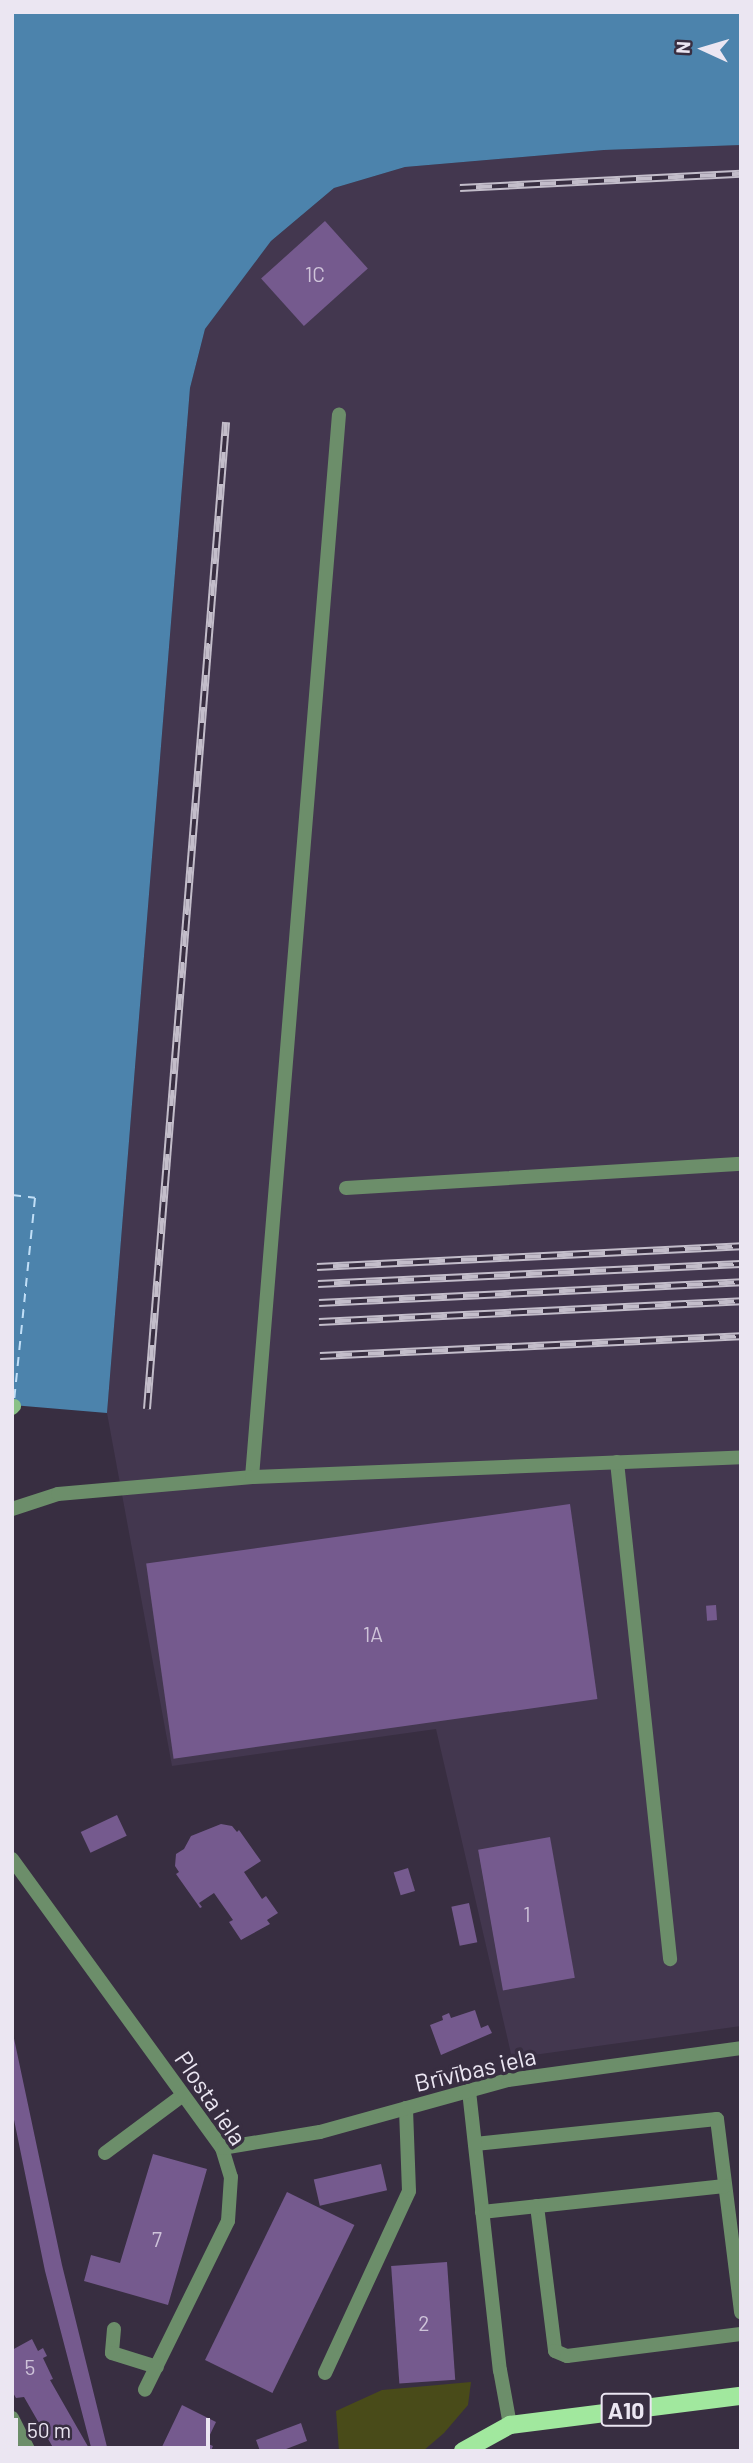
<!DOCTYPE html>
<html>
<head>
<meta charset="utf-8">
<style>
	body { margin:0 }
	#map { position:relative; width:753px; height:2463px; overflow:hidden; background:#382e41; font-family:Barlow,sans-serif }
	div>[style] { position:absolute }
	.built>* { inset:0; background:#43374f }
	.green>* { inset:0; background:#494b19 }
	.water>* { inset:0; background:#4c83ac }
	.ferry>* { height:2px; margin-top:-1px; transform-origin:0; background:repeating-linear-gradient(90deg,#c1dff7 0 9px,transparent 0 16px) }
	.building>* { inset:0; background:#755a8e; transform-origin:0 0 }
	.lane>* { height:14px; margin:-7px; padding:0 7px; transform-origin:7px; border-radius:7px; background:#6c8e6a }
	.street>* { height:14px; margin:-7px; padding:0 7px; transform-origin:7px; border-radius:7px; background:#6c8e6a }
	.secondary>* { height:14px; margin:-7px; padding:0 7px; transform-origin:7px; border-radius:7px; background:#8ac187 }
	.primary>* { height:18px; margin:-9px; padding:0 9px; transform-origin:9px; border-radius:9px; background:#a1e89e }
	.rail>* { height:8px; margin-top:-4px; transform-origin:0; background:repeating-linear-gradient(90deg,#382e41 0 16px,#c3bdca 0 32px); box-sizing:border-box; border-block:2px solid #c3bdca }
	span { translate:-50% -50%; white-space:nowrap; text-align:center; line-height:1.15; -webkit-text-stroke:7px #382e41; paint-order:stroke }
	.number-label { font-size:21px; color:#cec3d9 }
	.number-label span { -webkit-text-stroke-width:0 }
	.shield-label span { padding:2px 5px; background:#382e41; border:2px solid; border-radius:5px; -webkit-text-stroke-width:0 }
	.shield-label { font-size:23px; color:#ebe6f2; font-weight:700 }
	.street-label { font-size:24px; color:#ebe6f2 }
	.frame { position:absolute; inset:0; border:14px solid #ebe6f2; pointer-events:none }
	.north { position:absolute; left:669px; top:14px; width:70px; height:70px; -webkit-text-stroke:5px #382e41; paint-order:stroke; rotate:274deg; font-size:19px; font-weight:700; line-height:28px; text-align:center; color:#ebe6f2 }
	.north::after { content:''; display:block; margin:auto; width:24px; height:32px; background:#ebe6f2; clip-path:polygon(50% 0,100% 100%,50% 72%,0 100%) }
	.scale { position:absolute; left:14px; top:2418px; width:196px; height:32px; box-sizing:border-box; border:4px solid #ebe6f2; border-top:0; padding-left:9px; font-size:21px; line-height:24px; white-space:nowrap; color:#ebe6f2; -webkit-text-stroke:5px #382e41; paint-order:stroke }
</style>
</head>
<body>
<div id="map">
	<div class="built">
		<div style="clip-path:polygon(741px 145px,741px 2026px,512px 2058px,436px 1729px,172px 1766px,107px 1413px,190px 388px,205px 329px,271px 241px,334px 188px,405px 167px,604px 150px)"></div>
	</div>
	<div class="green">
		<div style="clip-path:polygon(471px 2382px,468px 2405px,444px 2433px,423px 2451px,339px 2451px,336px 2411px,382px 2390px)"></div>
	</div>
	<div class="water">
		<div style="clip-path:polygon(12px 12px,741px 12px,741px 145px,604px 150px,405px 167px,334px 188px,271px 241px,205px 329px,190px 388px,107px 1413px,12px 1405px)"></div>
	</div>
	<div class="ferry">
		<div style="left:12px;top:1195px;width:23px;rotate:7deg"></div>
		<div style="left:35px;top:1198px;width:204px;rotate:95.9deg"></div>
	</div>
	<div class="building">
		<div style="left:325px;top:221px;width:64px;height:86px;rotate:48deg"></div>
		<div style="left:570px;top:1504px;width:197px;height:428px;rotate:82deg"></div>
		<div style="left:716px;top:1605px;width:15px;height:10px;rotate:86deg"></div>
		<div style="left:117px;top:1815px;width:23px;height:40px;rotate:65deg"></div>
		<div style="clip-path:polygon(221px 1824px,232px 1826px,237px 1832px,239px 1830px,261px 1861px,244px 1872px,262px 1899px,266px 1896px,278px 1913px,267px 1920px,270px 1924px,241px 1940px,229px 1922px,233px 1920px,214px 1893px,199px 1903px,202px 1907px,200px 1908px,176px 1874px,179px 1872px,175px 1866px,176px 1854px,184px 1849px,191px 1836px)"></div>
		<div style="left:550px;top:1837px;width:143px;height:73px;rotate:80deg"></div>
		<div style="left:408px;top:1868px;width:24px;height:15px;rotate:73deg"></div>
		<div style="left:469px;top:1903px;width:40px;height:18px;rotate:78deg"></div>
		<div style="clip-path:polygon(475px 2010px,481px 2028px,488px 2025px,492px 2033px,441px 2055px,430px 2025px,443px 2020px,442px 2016px,449px 2013px,451px 2018px)"></div>
		<div style="clip-path:polygon(12px 2029px,62px 2265px,108px 2451px,92px 2451px,45px 2271px,12px 2110px)"></div>
		<div style="clip-path:polygon(153px 2154px,207px 2169px,168px 2305px,84px 2281px,91px 2255px,120px 2263px)"></div>
		<div style="left:381px;top:2164px;width:27px;height:69px;rotate:77deg"></div>
		<div style="left:287px;top:2192px;width:75px;height:187px;rotate:26deg"></div>
		<div style="left:447px;top:2262px;width:118px;height:56px;rotate:86deg"></div>
		<div style="clip-path:polygon(32px 2339px,38px 2351px,43px 2348px,47px 2356px,43px 2358px,53px 2379px,50px 2380px,90px 2450px,55px 2451px,24px 2397px,16px 2398px,12px 2391px,12px 2350px)"></div>
		<div style="clip-path:polygon(182px 2405px,216px 2422px,206px 2443px,213px 2446px,211px 2451px,160px 2451px)"></div>
		<div style="clip-path:polygon(301px 2423px,307px 2441px,281px 2451px,260px 2451px,256px 2440px)"></div>
	</div>
	<div class="lane">
		<div style="left:346px;top:1188px;width:396px;rotate:-3.5deg"></div>
		<div style="left:617px;top:1462px;width:500px;rotate:83.9deg"></div>
		<div style="left:252px;top:1477px;width:1066px;rotate:-85.32deg"></div>
		<div style="left:475px;top:2144px;width:243px;rotate:-5.9deg"></div>
		<div style="left:717px;top:2119px;width:195px;rotate:82.9deg"></div>
		<div style="left:105px;top:2153px;width:97px;rotate:-36.6deg"></div>
		<div style="left:537px;top:2206px;width:146px;rotate:82.9deg"></div>
		<div style="left:555px;top:2351px;width:13px;rotate:23deg"></div>
		<div style="left:567px;top:2356px;width:175px;rotate:-7.2deg"></div>
		<div style="left:482px;top:2212px;width:244px;rotate:-6.1deg"></div>
		<div style="left:114px;top:2329px;width:24px;rotate:95deg"></div>
		<div style="left:112px;top:2353px;width:47px;rotate:17.3deg"></div>
		<div style="left:325px;top:2373px;width:200px;rotate:-65.2deg"></div>
		<div style="left:409px;top:2191px;width:83px;rotate:-92.1deg"></div>
		<div style="left:12px;top:2418px;width:37px;rotate:63deg"></div>
	</div>
	<div class="street">
		<div style="left:12px;top:1509px;width:48px;rotate:-18.1deg"></div>
		<div style="left:58px;top:1494px;width:195px;rotate:-5deg"></div>
		<div style="left:252px;top:1477px;width:489px;rotate:-2.3deg"></div>
		<div style="left:12px;top:1859px;width:357px;rotate:54deg"></div>
		<div style="left:222px;top:2148px;width:30px;rotate:73deg"></div>
		<div style="left:231px;top:2177px;width:44px;rotate:93.9deg"></div>
		<div style="left:228px;top:2221px;width:188px;rotate:116.2deg"></div>
		<div style="left:469px;top:2091px;width:281px;rotate:83.7deg"></div>
		<div style="left:500px;top:2370px;width:56px;rotate:79.7deg"></div>
		<div style="left:222px;top:2148px;width:99px;rotate:-9.3deg"></div>
		<div style="left:320px;top:2132px;width:195px;rotate:-15.5deg"></div>
		<div style="left:508px;top:2080px;width:235px;rotate:-7.8deg"></div>
	</div>
	<div class="secondary">
		<div style="left:12px;top:1408px;width:3px;rotate:-45deg"></div>
	</div>
	<div class="primary">
		<div style="left:463px;top:2451px;width:54px;rotate:-29deg"></div>
		<div style="left:510px;top:2425px;width:233px;rotate:-7.2deg"></div>
	</div>
	<div class="rail">
		<div style="left:460px;top:188px;width:281px;rotate:-2.9deg"></div>
		<div style="left:317px;top:1267px;width:425px;rotate:-2.8deg"></div>
		<div style="left:318px;top:1284px;width:423px;rotate:-2.7deg"></div>
		<div style="left:319px;top:1303px;width:423px;rotate:-2.8deg"></div>
		<div style="left:319px;top:1322px;width:423px;rotate:-2.8deg"></div>
		<div style="left:320px;top:1356px;width:421px;rotate:-2.7deg"></div>
		<div style="left:147px;top:1409px;width:990px;rotate:-85.42deg"></div>
	</div>
	<div class="number-label">
		<span style="left:315px;top:274px">1C</span>
		<span style="left:373px;top:1634px">1A</span>
		<span style="left:527px;top:1914px">1</span>
		<span style="left:157px;top:2239px">7</span>
		<span style="left:424px;top:2323px">2</span>
		<span style="left:30px;top:2367px">5</span>
	</div>
	<div class="shield-label">
		<span style="left:626px;top:2410px">A10</span>
	</div>
	<div class="street-label">
		<span style="left:475px;top:2069px;rotate:-13deg">Brīvības iela</span>
		<span style="left:211px;top:2098px;rotate:56deg">Plosta iela</span>
	</div>
	<div class="frame"></div>
	<div class="north">N</div>
	<div class="scale">50 m</div>
</div>
</body>
</html>
